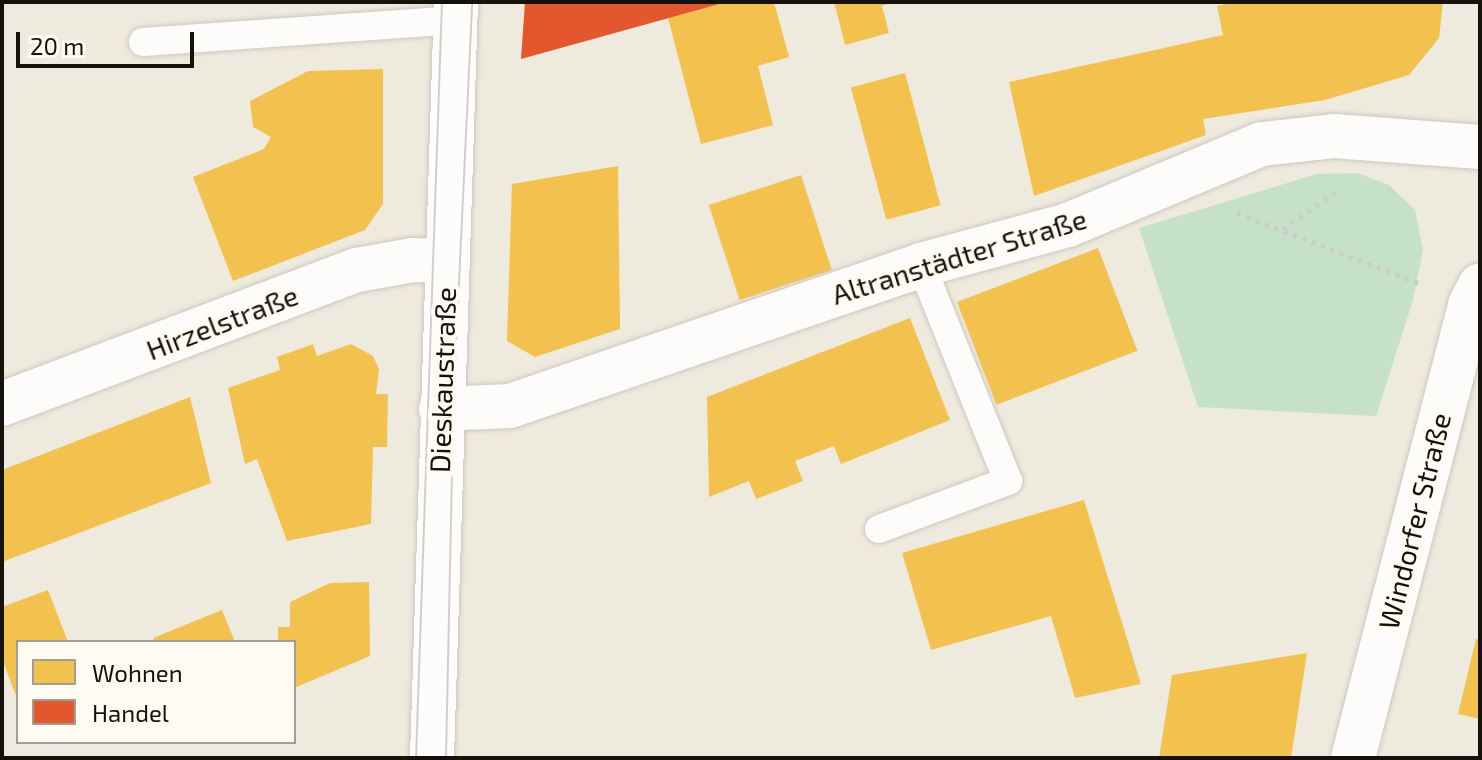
<!DOCTYPE html>
<html>
<head>
<meta charset="utf-8">
<style>
	body { margin:0 }
	#map { position:relative; width:1482px; height:760px; overflow:hidden; background:#efeade; font-family:"Exo 2",sans-serif }
	div>[style] { position:absolute }
	.green>* { inset:0; background:#c5e1c8 }
	.homes>* { inset:0; background:#f2c14e; transform-origin:0 0 }
	.shops>* { inset:0; background:#e4572e }
	.path>* { height:5px; margin-top:-2.5px; transform-origin:0; background:repeating-linear-gradient(90deg,#ceccca 0 4px,transparent 0 10px) }
	.roads { filter:drop-shadow(0 0 2px #ccc8bf) drop-shadow(0 0 2px #ccc8bf) }
	.lane>* { height:28px; margin:-14px; padding:0 14px; transform-origin:14px; border-radius:14px; background:#fdfcfa }
	.street>* { height:44px; margin:-22px; padding:0 22px; transform-origin:22px; border-radius:22px; background:#fdfcfa }
	.secondary>* { height:44px; margin:-22px; padding:0 22px; transform-origin:22px; border-radius:22px; background:#fdfcfa }
	.tram>* { height:2px; margin:-1px; padding:0 1px; transform-origin:1px; border-radius:1px; background:#cfceca }
	span { translate:-50% -50%; white-space:nowrap; text-align:center; line-height:1.15; -webkit-text-stroke:8px #fefbf2; paint-order:stroke }
	.street-label { font-size:28px; color:#15120b }
	.frame { position:absolute; inset:0; border:4px solid #15120b; pointer-events:none }
	.legend { position:absolute; left:16px; top:640px; width:280px; height:104px; box-sizing:border-box; background:#fefbf2; border:2px solid #a19e96; margin:0; padding:10px 14px; list-style:none; font-size:24px; color:#15120b }
	.legend li { display:flex; align-items:center; gap:16px; height:40px }
	.legend b { width:40px; border:2px solid #a19e96 }
	.scale { position:absolute; left:16px; top:32px; width:178px; height:36px; box-sizing:border-box; border:4px solid #15120b; border-top:0; padding-left:10px; font-size:24px; line-height:28px; white-space:nowrap; color:#15120b; -webkit-text-stroke:6px #fefbf2; paint-order:stroke }
</style>
</head>
<body>
<div id="map">
	<div class="green">
		<div style="clip-path:polygon(1357px 173px,1389px 185px,1415px 210px,1423px 250px,1413px 300px,1376px 416px,1198px 407px,1139px 228px,1317px 174px)"></div>
	</div>
	<div class="homes">
		<div style="clip-path:polygon(727px 2px,774px 2px,789px 57px,758px 66px,773px 125px,701px 144px,668px 18px)"></div>
		<div style="clip-path:polygon(834px 2px,893px 2px,882px 6px,889px 33px,845px 45px)"></div>
		<div style="clip-path:polygon(1236px 2px,1443px 2px,1439px 38px,1409px 75px,1325px 100px,1203px 119px,1206px 135px,1034px 196px,1009px 82px,1223px 35px,1217px 6px)"></div>
		<div style="clip-path:polygon(383px 69px,383px 204px,365px 230px,233px 281px,193px 177px,264px 149px,271px 137px,253px 127px,250px 101px,308px 71px)"></div>
		<div style="left:905px;top:73px;width:137px;height:56px;rotate:75deg"></div>
		<div style="clip-path:polygon(618px 166px,620px 329px,535px 357px,507px 341px,512px 184px)"></div>
		<div style="left:801px;top:175px;width:100px;height:97px;rotate:72deg"></div>
		<div style="left:1098px;top:248px;width:110px;height:151px;rotate:69deg"></div>
		<div style="clip-path:polygon(910px 318px,950px 420px,841px 464px,834px 446px,795px 461px,803px 481px,756px 499px,749px 481px,709px 497px,707px 397px)"></div>
		<div style="clip-path:polygon(313px 344px,317px 356px,351px 344px,373px 356px,379px 369px,376px 394px,388px 394px,387px 447px,373px 447px,371px 524px,287px 541px,257px 459px,245px 464px,228px 388px,280px 370px,277px 357px)"></div>
		<div style="clip-path:polygon(190px 397px,211px 483px,2px 562px,2px 470px)"></div>
		<div style="clip-path:polygon(1084px 500px,1141px 684px,1075px 698px,1051px 616px,931px 650px,902px 553px)"></div>
		<div style="clip-path:polygon(369px 582px,370px 656px,294px 688px,294px 642px,278px 642px,278px 627px,290px 627px,290px 602px,330px 583px)"></div>
		<div style="clip-path:polygon(48px 590px,68px 642px,18px 642px,18px 701px,2px 659px,2px 607px)"></div>
		<div style="clip-path:polygon(222px 610px,235px 642px,155px 642px,153px 638px)"></div>
		<div style="clip-path:polygon(1476px 639px,1480px 640px,1480px 719px,1458px 714px)"></div>
		<div style="clip-path:polygon(1307px 653px,1291px 758px,1159px 758px,1172px 675px)"></div>
	</div>
	<div class="shops">
		<div style="clip-path:polygon(525px 2px,723px 2px,723px 3px,521px 59px)"></div>
	</div>
	<div class="path">
		<div style="left:1237px;top:213px;width:197px;rotate:21.1deg"></div>
		<div style="left:1283px;top:229px;width:66px;rotate:-35.1deg"></div>
	</div>
	<div class="roads">
		<div class="lane">
			<div style="left:143px;top:42px;width:312px;rotate:-4deg"></div>
			<div style="left:879px;top:529px;width:138px;rotate:-20.4deg"></div>
			<div style="left:1008px;top:481px;width:233px;rotate:-111.9deg"></div>
		</div>
		<div class="street">
			<div style="left:2px;top:404px;width:379px;rotate:-20.7deg"></div>
			<div style="left:357px;top:270px;width:57px;rotate:-10.1deg"></div>
			<div style="left:413px;top:260px;width:32px;rotate:2deg"></div>
			<div style="left:441px;top:409px;width:69px;rotate:-2.5deg"></div>
			<div style="left:510px;top:406px;width:435px;rotate:-18.9deg"></div>
			<div style="left:921px;top:265px;width:152px;rotate:-15.2deg"></div>
			<div style="left:1068px;top:225px;width:210px;rotate:-22.7deg"></div>
			<div style="left:1262px;top:144px;width:72px;rotate:-6.3deg"></div>
			<div style="left:1334px;top:136px;width:146px;rotate:4.3deg"></div>
		</div>
		<div class="secondary">
			<div style="left:432px;top:758px;width:756px;rotate:-88.18deg"></div>
			<div style="left:1353px;top:758px;width:468px;rotate:-75.5deg"></div>
			<div style="left:1470px;top:305px;width:22px;rotate:-63deg"></div>
		</div>
	</div>
	<div class="tram">
		<div style="left:416px;top:758px;width:756px;rotate:-88.03deg"></div>
		<div style="left:446px;top:758px;width:348px;rotate:-88.8deg"></div>
		<div style="left:453px;top:410px;width:408px;rotate:-87.3deg"></div>
	</div>
	<div class="street-label">
		<span style="left:959px;top:256px;rotate:-17deg">Altranstädter Straße</span>
		<span style="left:222px;top:322px;rotate:-21deg">Hirzelstraße</span>
		<span style="left:442px;top:380px;rotate:-88deg">Dieskaustraße</span>
		<span style="left:1414px;top:521px;rotate:-76deg">Windorfer Straße</span>
	</div>
	<div class="frame"></div>
	<ul class="legend">
	<li><b style="height:22px;background:#f2c14e"></b>Wohnen</li>
	<li><b style="height:22px;background:#e4572e"></b>Handel</li>
	</ul>
	<div class="scale">20 m</div>
</div>
</body>
</html>
